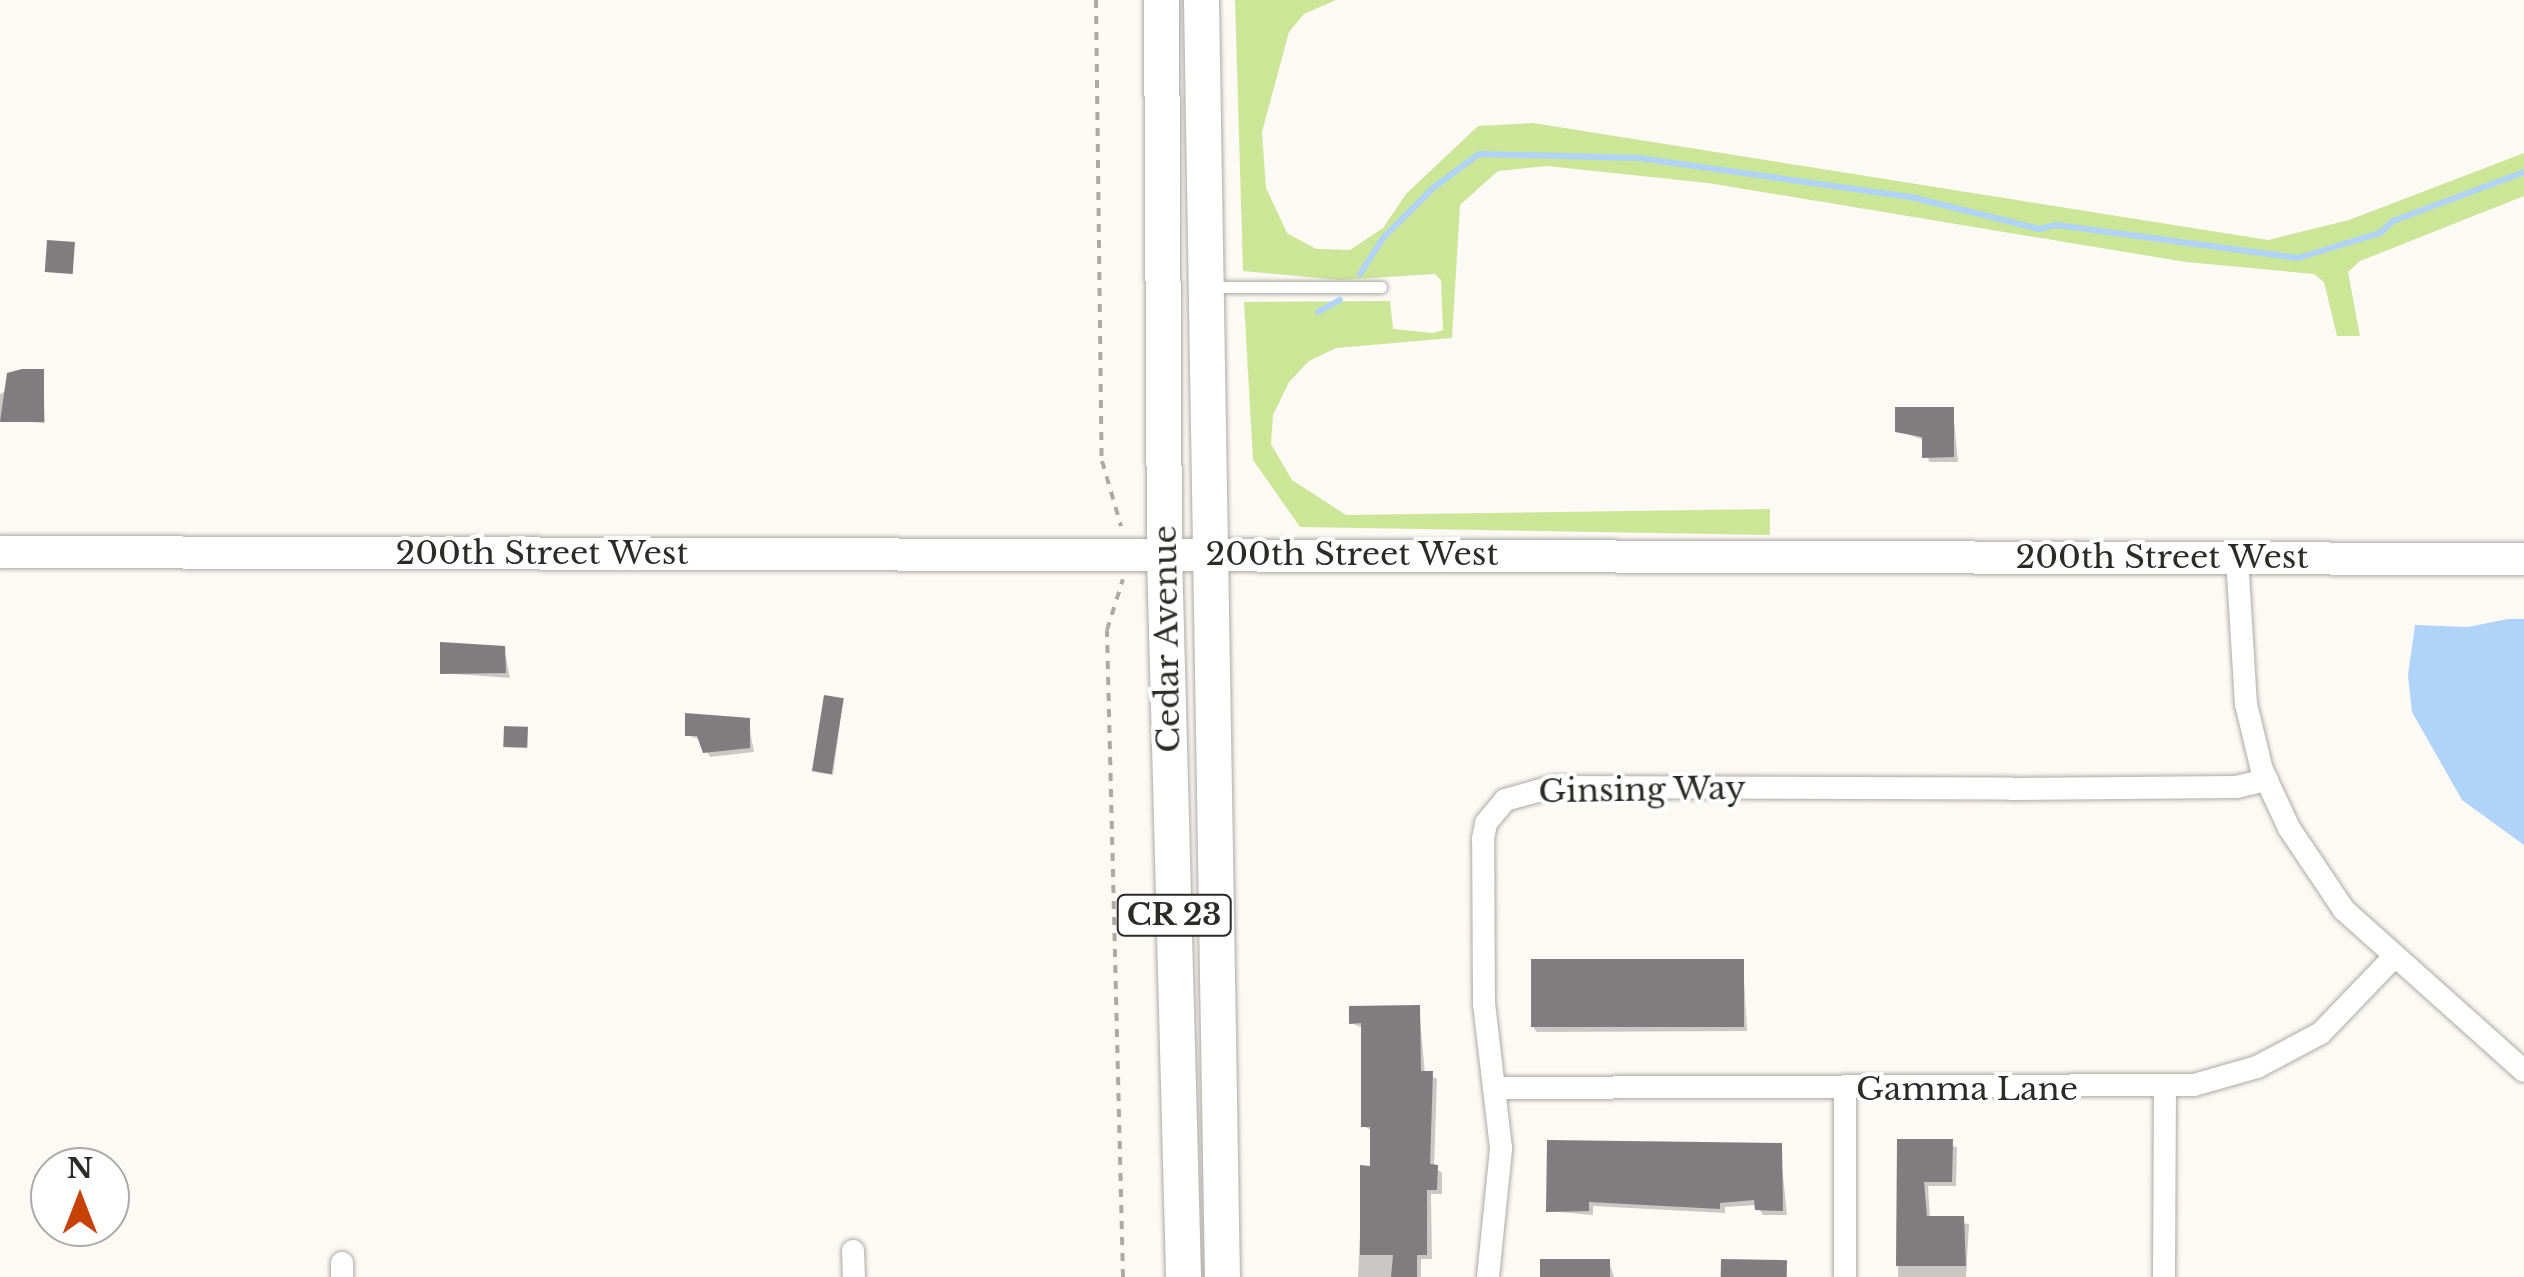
<!DOCTYPE html>
<html>
<head>
<meta charset="utf-8">
<style>
	body { margin:0 }
	#map { position:relative; width:2524px; height:1277px; overflow:hidden; background:#fdf9f5; font-family:"Libre Baskerville",serif }
	div>[style] { position:absolute }
	.green>* { inset:0; background:#cbe696 }
	.water>* { inset:0; background:#afd3f9 }
	.shadow>* { inset:0; background:#0003 }
	.stream>* { height:6px; margin:-3px; padding:0 3px; transform-origin:3px; border-radius:3px; background:#afd3f9 }
	.building>* { inset:0; background:#817c7d; transform-origin:0 0 }
	.path>* { height:4px; margin-top:-2px; transform-origin:0; background:repeating-linear-gradient(90deg,#aca9a6 0 8px,transparent 0 16px) }
	.roads { filter:drop-shadow(0 0 2px #adaaa6) drop-shadow(0 0 2px #adaaa6) }
	.lane>* { height:11px; margin:-5.5px; padding:0 5.5px; transform-origin:5.5px; border-radius:5.5px; background:#fff }
	.street>* { height:22px; margin:-11px; padding:0 11px; transform-origin:11px; border-radius:11px; background:#fff }
	.secondary>* { height:32px; margin:-16px; padding:0 16px; transform-origin:16px; border-radius:16px; background:#fff }
	.primary>* { height:35px; margin:-17.5px; padding:0 17.5px; transform-origin:17.5px; border-radius:17.5px; background:#fff }
	span { translate:-50% -50%; white-space:nowrap; text-align:center; line-height:1.15; -webkit-text-stroke:8px #fff; paint-order:stroke }
	.shield-label span { padding:2px 8px; background:#fff; border:2px solid; border-radius:8px; -webkit-text-stroke-width:0 }
	.shield-label { font-size:30px; color:#2c2b29; font-weight:700 }
	.street-label { font-size:32px; color:#2c2b29 }
	.north { position:absolute; left:30px; top:1147px; width:100px; height:100px; box-sizing:border-box; background:#fff; border:2px solid #abaaa9; border-radius:50%; rotate:0deg; font-size:28px; font-weight:700; line-height:40px; text-align:center; color:#2c2b29 }
	.north::after { content:''; display:block; margin:auto; width:35px; height:45px; background:#c84106; clip-path:polygon(50% 0,100% 100%,50% 72%,0 100%) }
</style>
</head>
<body>
<div id="map">
	<div class="green">
		<div style="clip-path:polygon(1235px 0,1336px 0,1304px 14px,1289px 32px,1262px 132px,1266px 188px,1287px 233px,1316px 249px,1350px 250px,1383px 228px,1406px 194px,1478px 126px,1533px 123px,2268px 240px,2349px 220px,2524px 153px,2524px 196px,2360px 261px,2348px 272px,2360px 336px,2337px 336px,2324px 282px,2314px 274px,2186px 262px,1708px 183px,1547px 166px,1498px 171px,1460px 205px,1452px 338px,1336px 348px,1309px 361px,1289px 382px,1273px 415px,1271px 444px,1292px 480px,1346px 515px,1770px 509px,1770px 535px,1300px 527px,1253px 460px,1244px 302px,1390px 301px,1393px 329px,1433px 333px,1443px 330px,1441px 280px,1435px 274px,1340px 280px,1243px 271px)"></div>
	</div>
	<div class="water">
		<div style="clip-path:polygon(2508px 619px,2524px 619px,2524px 845px,2462px 800px,2412px 712px,2408px 675px,2415px 625px,2468px 627px)"></div>
	</div>
	<div class="shadow">
		<div style="clip-path:polygon(43px 371px,45px 423px,0 420px,0 394px)"></div>
		<div style="clip-path:polygon(1953px 409px,1958px 462px,1929px 462px,1924px 440px,1898px 431px)"></div>
		<div style="clip-path:polygon(504px 648px,510px 678px,442px 673px)"></div>
		<div style="clip-path:polygon(843px 700px,833px 775px,816px 772px,814px 770px)"></div>
		<div style="clip-path:polygon(748px 720px,754px 752px,710px 757px,701px 740px,687px 735px)"></div>
		<div style="clip-path:polygon(1743px 962px,1747px 1031px,1537px 1032px,1532px 1026px)"></div>
		<div style="clip-path:polygon(1419px 1008px,1425px 1074px,1437px 1079px,1434px 1167px,1442px 1173px,1442px 1194px,1431px 1194px,1432px 1259px,1421px 1259px,1421px 1277px,1358px 1277px,1363px 1168px,1372px 1168px,1373px 1131px,1363px 1126px,1363px 1028px,1351px 1023px)"></div>
		<div style="clip-path:polygon(1899px 1141px,1957px 1147px,1956px 1186px,1928px 1186px,1930px 1219px,1969px 1224px,1966px 1277px,1898px 1277px)"></div>
		<div style="clip-path:polygon(1780px 1146px,1787px 1215px,1763px 1215px,1757px 1205px,1725px 1207px,1725px 1213px,1593px 1206px,1593px 1215px,1549px 1211px)"></div>
		<div style="clip-path:polygon(1609px 1262px,1614px 1277px,1541px 1277px)"></div>
	</div>
	<div class="stream">
		<div style="left:1360px;top:274px;width:43px;rotate:-57.4deg"></div>
		<div style="left:1383px;top:238px;width:71px;rotate:-45deg"></div>
		<div style="left:1433px;top:188px;width:57px;rotate:-36.5deg"></div>
		<div style="left:1479px;top:154px;width:160px;rotate:1.4deg"></div>
		<div style="left:1639px;top:158px;width:279px;rotate:8.2deg"></div>
		<div style="left:1915px;top:198px;width:128px;rotate:14deg"></div>
		<div style="left:2039px;top:229px;width:18px;rotate:-13deg"></div>
		<div style="left:2057px;top:225px;width:243px;rotate:7.8deg"></div>
		<div style="left:2298px;top:258px;width:86px;rotate:-17deg"></div>
		<div style="left:2380px;top:233px;width:18px;rotate:-43deg"></div>
		<div style="left:2393px;top:221px;width:140px;rotate:-20.5deg"></div>
		<div style="left:1318px;top:312px;width:25px;rotate:-29deg"></div>
	</div>
	<div class="building">
		<div style="left:47px;top:240px;width:28px;height:32px;rotate:4deg"></div>
		<div style="clip-path:polygon(22px 369px,44px 369px,44px 422px,0 422px,7px 373px)"></div>
		<div style="clip-path:polygon(1895px 407px,1954px 407px,1954px 457px,1922px 458px,1922px 437px,1895px 432px)"></div>
		<div style="clip-path:polygon(440px 642px,505px 646px,506px 673px,440px 674px)"></div>
		<div style="left:824px;top:695px;width:20px;height:77px;rotate:9deg"></div>
		<div style="clip-path:polygon(685px 713px,750px 718px,750px 748px,703px 753px,697px 736px,685px 736px)"></div>
		<div style="left:504px;top:726px;width:24px;height:21px;rotate:2deg"></div>
		<div style="left:1531px;top:959px;width:213px;height:68px"></div>
		<div style="clip-path:polygon(1420px 1005px,1421px 1071px,1433px 1071px,1430px 1164px,1438px 1165px,1437px 1190px,1427px 1190px,1427px 1255px,1417px 1255px,1417px 1277px,1391px 1277px,1393px 1255px,1360px 1255px,1360px 1165px,1370px 1166px,1370px 1127px,1361px 1127px,1361px 1023px,1349px 1024px,1349px 1006px)"></div>
		<div style="clip-path:polygon(1897px 1139px,1953px 1139px,1952px 1182px,1924px 1182px,1927px 1216px,1964px 1216px,1966px 1266px,1896px 1266px)"></div>
		<div style="clip-path:polygon(1547px 1140px,1782px 1143px,1783px 1211px,1755px 1210px,1754px 1200px,1720px 1203px,1720px 1209px,1589px 1202px,1589px 1211px,1546px 1212px)"></div>
		<div style="left:1540px;top:1259px;width:70px;height:18px"></div>
		<div style="left:1721px;top:1259px;width:66px;height:18px;rotate:1deg"></div>
	</div>
	<div class="path">
		<div style="left:1096px;top:0;width:461px;rotate:89.3deg"></div>
		<div style="left:1102px;top:461px;width:68px;rotate:73.7deg"></div>
		<div style="left:1123px;top:1277px;width:647px;rotate:-91.42deg"></div>
		<div style="left:1107px;top:630px;width:53px;rotate:-72.6deg"></div>
	</div>
	<div class="roads">
		<div class="lane">
			<div style="left:1211px;top:287px;width:170px"></div>
		</div>
		<div class="street">
			<div style="left:2237px;top:558px;width:146px;rotate:86.5deg"></div>
			<div style="left:2246px;top:704px;width:68px;rotate:76.4deg"></div>
			<div style="left:2262px;top:770px;width:64px;rotate:65deg"></div>
			<div style="left:2289px;top:828px;width:99px;rotate:56.1deg"></div>
			<div style="left:2344px;top:910px;width:241px;rotate:41.8deg"></div>
			<div style="left:1499px;top:1088px;width:695px;rotate:-0.25deg"></div>
			<div style="left:2194px;top:1085px;width:66px;rotate:-15.9deg"></div>
			<div style="left:2257px;top:1067px;width:72px;rotate:-28deg"></div>
			<div style="left:2321px;top:1033px;width:103px;rotate:-46.2deg"></div>
			<div style="left:1845px;top:1089px;width:188px;rotate:90deg"></div>
			<div style="left:853px;top:1251px;width:26px;rotate:88deg"></div>
			<div style="left:342px;top:1263px;width:14px;rotate:90deg"></div>
			<div style="left:1488px;top:1277px;width:130px;rotate:-84.2deg"></div>
			<div style="left:1501px;top:1148px;width:145px;rotate:-96.7deg"></div>
			<div style="left:1484px;top:1004px;width:165px;rotate:-90.3deg"></div>
			<div style="left:1483px;top:839px;width:16px;rotate:-79deg"></div>
			<div style="left:1486px;top:823px;width:30px;rotate:-50deg"></div>
			<div style="left:1505px;top:800px;width:49px;rotate:-15.5deg"></div>
			<div style="left:1552px;top:787px;width:459px;rotate:0.2deg"></div>
			<div style="left:2011px;top:789px;width:225px;rotate:-0.5deg"></div>
			<div style="left:2236px;top:787px;width:32px;rotate:-13deg"></div>
			<div style="left:2164px;top:1277px;width:188px;rotate:-89.7deg"></div>
		</div>
		<div class="secondary">
			<div style="left:0;top:552px;width:2524px;rotate:0.16deg"></div>
		</div>
		<div class="primary">
			<div style="left:1161px;top:0;width:554px;rotate:89.69deg"></div>
			<div style="left:1164px;top:554px;width:723px;rotate:88.49deg"></div>
			<div style="left:1201px;top:0;width:1277px;rotate:89.06deg"></div>
		</div>
	</div>
	<div class="shield-label">
		<span style="left:1174px;top:915px">CR 23</span>
	</div>
	<div class="street-label">
		<span style="left:542px;top:553px">200th Street West</span>
		<span style="left:1352px;top:554px">200th Street West</span>
		<span style="left:2162px;top:557px">200th Street West</span>
		<span style="left:1167px;top:639px;rotate:-91deg">Cedar Avenue</span>
		<span style="left:1642px;top:790px;rotate:-1deg">Ginsing Way</span>
		<span style="left:1967px;top:1089px">Gamma Lane</span>
	</div>
	<div class="north">N</div>
</div>
</body>
</html>
